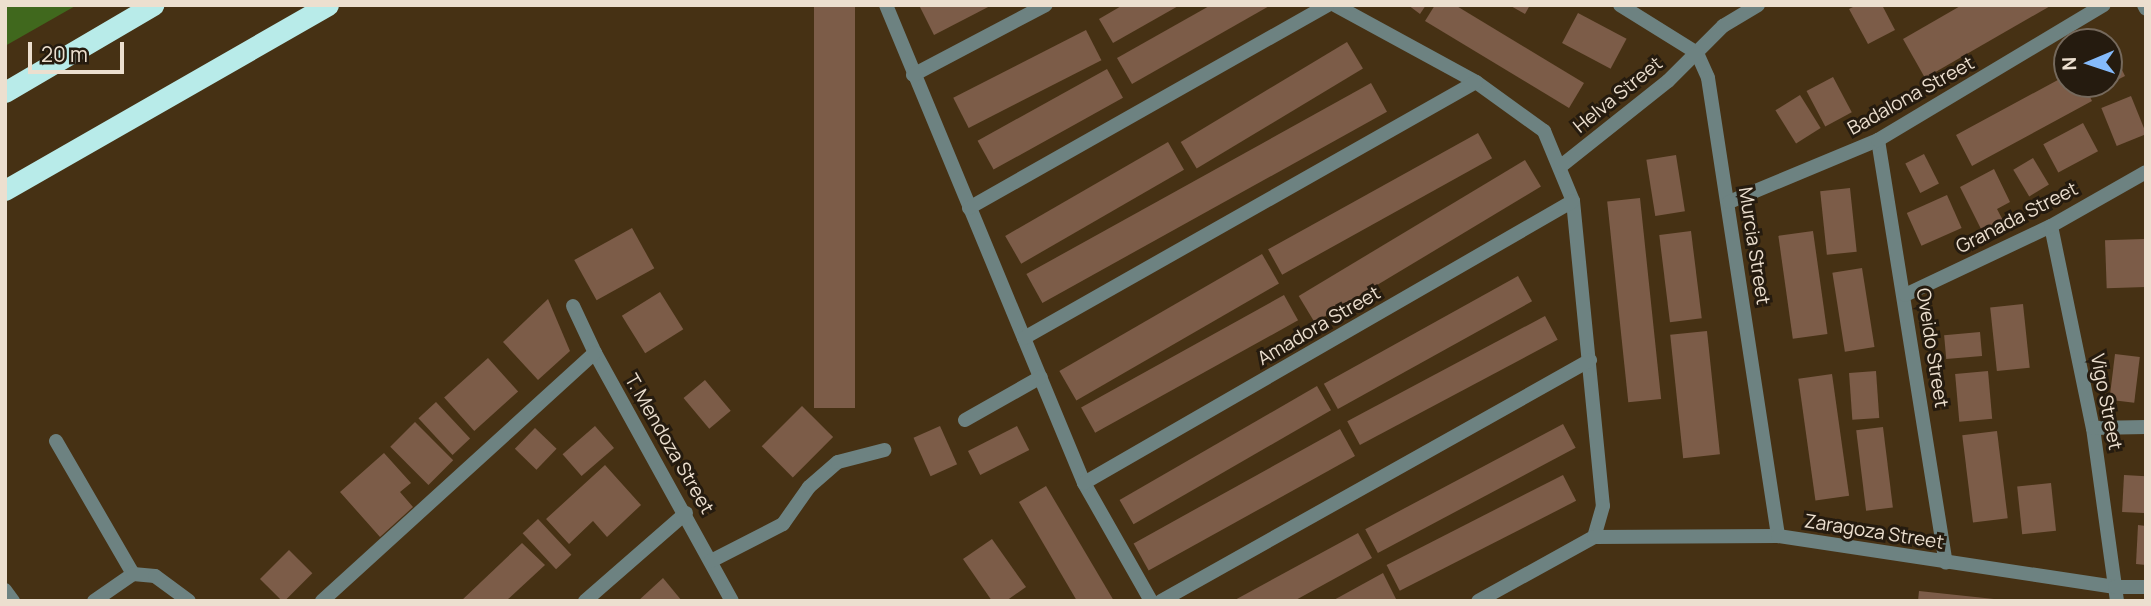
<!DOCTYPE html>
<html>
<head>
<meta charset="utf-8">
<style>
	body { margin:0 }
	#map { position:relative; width:2151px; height:606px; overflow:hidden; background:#463114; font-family:Manrope,sans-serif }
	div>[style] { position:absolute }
	.green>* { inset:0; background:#40681d }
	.building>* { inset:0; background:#7c5c48; transform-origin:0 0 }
	.minor>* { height:14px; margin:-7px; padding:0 7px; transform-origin:7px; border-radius:7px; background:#6d8281 }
	.motorway>* { height:21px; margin:-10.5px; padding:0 10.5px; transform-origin:10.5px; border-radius:10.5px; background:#b8ebe9 }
	span { translate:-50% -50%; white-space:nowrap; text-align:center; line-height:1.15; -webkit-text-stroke:6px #251b0f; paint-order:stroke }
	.street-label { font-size:19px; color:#ecdfcf }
	.frame { position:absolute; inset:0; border:7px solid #ecdfcf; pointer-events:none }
	.north { position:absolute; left:2053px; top:28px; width:70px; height:70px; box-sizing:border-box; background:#251b0f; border:2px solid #75695c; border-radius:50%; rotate:268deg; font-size:19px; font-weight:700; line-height:28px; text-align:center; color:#ecdfcf }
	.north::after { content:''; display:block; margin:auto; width:24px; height:32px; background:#85bbfb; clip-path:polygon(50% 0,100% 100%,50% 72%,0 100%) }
	.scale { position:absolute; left:28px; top:42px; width:96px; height:32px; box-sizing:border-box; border:4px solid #ecdfcf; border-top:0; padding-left:9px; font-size:21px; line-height:24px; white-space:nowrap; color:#ecdfcf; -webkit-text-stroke:5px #251b0f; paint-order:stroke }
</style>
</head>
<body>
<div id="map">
	<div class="green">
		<div style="clip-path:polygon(5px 5px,77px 5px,5px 46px)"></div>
	</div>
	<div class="building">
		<div style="left:814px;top:5px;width:41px;height:403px"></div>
		<div style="clip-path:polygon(919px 5px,992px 5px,934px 35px)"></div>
		<div style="clip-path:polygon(1123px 5px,1180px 5px,1113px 43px,1099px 19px)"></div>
		<div style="clip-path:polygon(1211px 5px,1271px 5px,1132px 84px,1117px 58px)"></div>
		<div style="clip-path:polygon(1408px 5px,1426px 5px,1420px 14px)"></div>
		<div style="clip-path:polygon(1435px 5px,1455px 5px,1584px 83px,1569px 108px,1425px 21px)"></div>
		<div style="clip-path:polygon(1509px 5px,1530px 5px,1525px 14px)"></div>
		<div style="clip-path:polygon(1857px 5px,1882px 5px,1895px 30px,1868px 44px,1849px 9px)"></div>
		<div style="clip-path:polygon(1962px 5px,2052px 5px,1925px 78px,1903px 39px)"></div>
		<div style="left:1578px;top:13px;width:55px;height:34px;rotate:28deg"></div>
		<div style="left:1086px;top:30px;width:34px;height:149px;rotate:63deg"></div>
		<div style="clip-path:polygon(2103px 32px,2109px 42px,2083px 42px)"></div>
		<div style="left:1347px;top:42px;width:31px;height:194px;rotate:59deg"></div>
		<div style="clip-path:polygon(2109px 43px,2125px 76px,2095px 91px,2091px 84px,2109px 84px)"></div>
		<div style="left:1107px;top:69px;width:33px;height:148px;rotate:61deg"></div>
		<div style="clip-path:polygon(2067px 75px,2067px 84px,2084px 84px,2092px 101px,1972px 166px,1956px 135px)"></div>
		<div style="left:1833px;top:77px;width:40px;height:30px;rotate:62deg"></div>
		<div style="left:1371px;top:83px;width:33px;height:394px;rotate:61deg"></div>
		<div style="left:1800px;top:95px;width:39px;height:29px;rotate:58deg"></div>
		<div style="left:2131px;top:96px;width:41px;height:32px;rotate:68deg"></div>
		<div style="left:2083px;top:123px;width:32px;height:45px;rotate:62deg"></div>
		<div style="left:1478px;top:133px;width:29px;height:240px;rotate:61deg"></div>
		<div style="left:1168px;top:142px;width:32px;height:188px;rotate:60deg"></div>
		<div style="left:1924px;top:154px;width:33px;height:21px;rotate:63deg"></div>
		<div style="left:1676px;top:155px;width:57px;height:30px;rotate:81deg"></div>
		<div style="left:2033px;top:158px;width:31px;height:23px;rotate:59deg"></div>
		<div style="left:1525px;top:160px;width:31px;height:264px;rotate:59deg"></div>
		<div style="clip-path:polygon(1994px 169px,2010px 202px,1997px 209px,2008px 230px,1987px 241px,1960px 187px)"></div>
		<div style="left:1850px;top:188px;width:64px;height:30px;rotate:84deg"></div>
		<div style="left:1947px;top:195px;width:36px;height:44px;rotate:66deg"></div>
		<div style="left:1640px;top:198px;width:202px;height:33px;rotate:84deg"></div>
		<div style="left:632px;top:228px;width:46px;height:66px;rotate:61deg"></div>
		<div style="left:1691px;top:231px;width:88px;height:32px;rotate:83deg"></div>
		<div style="left:1813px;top:231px;width:104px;height:35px;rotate:82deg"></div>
		<div style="left:2144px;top:239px;width:48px;height:39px;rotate:88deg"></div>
		<div style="left:1262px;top:254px;width:34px;height:234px;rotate:60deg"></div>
		<div style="left:1862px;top:268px;width:80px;height:30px;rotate:81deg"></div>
		<div style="left:1518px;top:276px;width:29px;height:222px;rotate:61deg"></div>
		<div style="left:660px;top:292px;width:44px;height:45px;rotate:58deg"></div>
		<div style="left:1284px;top:295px;width:29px;height:232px;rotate:61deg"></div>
		<div style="clip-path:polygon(548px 299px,570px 351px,538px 380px,503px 342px)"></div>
		<div style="left:2023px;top:304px;width:64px;height:33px;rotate:84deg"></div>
		<div style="left:1545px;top:316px;width:27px;height:224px;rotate:62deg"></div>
		<div style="left:1707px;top:331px;width:124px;height:37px;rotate:84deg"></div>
		<div style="left:1980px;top:332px;width:24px;height:36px;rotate:85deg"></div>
		<div style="left:2115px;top:354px;width:25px;height:46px;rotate:7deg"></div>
		<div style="left:488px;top:358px;width:45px;height:59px;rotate:48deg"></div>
		<div style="left:1876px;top:371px;width:47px;height:27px;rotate:86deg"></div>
		<div style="left:1988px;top:371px;width:48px;height:33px;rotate:85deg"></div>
		<div style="left:1832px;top:374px;width:123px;height:34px;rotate:82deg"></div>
		<div style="left:705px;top:380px;width:40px;height:28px;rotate:50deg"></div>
		<div style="left:1317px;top:386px;width:28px;height:228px;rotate:60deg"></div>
		<div style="left:436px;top:402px;width:50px;height:24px;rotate:47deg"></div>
		<div style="left:802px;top:406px;width:44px;height:57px;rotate:45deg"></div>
		<div style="left:415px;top:422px;width:54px;height:35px;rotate:45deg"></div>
		<div style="left:1563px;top:424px;width:27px;height:224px;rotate:62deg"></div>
		<div style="left:595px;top:426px;width:29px;height:43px;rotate:49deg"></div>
		<div style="left:940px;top:426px;width:42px;height:29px;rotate:66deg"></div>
		<div style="left:1017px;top:426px;width:27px;height:55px;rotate:63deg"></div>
		<div style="left:1883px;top:427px;width:81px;height:27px;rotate:83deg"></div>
		<div style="left:535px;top:428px;width:30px;height:29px;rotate:44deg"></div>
		<div style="left:1340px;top:429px;width:31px;height:236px;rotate:61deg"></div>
		<div style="left:1997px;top:431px;width:88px;height:35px;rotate:83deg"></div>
		<div style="clip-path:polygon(384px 453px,411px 483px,400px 492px,413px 507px,380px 537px,340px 492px)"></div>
		<div style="clip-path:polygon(605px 465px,641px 505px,607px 537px,593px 521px,569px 544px,546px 519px)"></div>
		<div style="left:1563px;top:475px;width:29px;height:198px;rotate:63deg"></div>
		<div style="left:2124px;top:475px;width:22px;height:37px;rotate:3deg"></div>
		<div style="left:2051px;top:483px;width:48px;height:34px;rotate:84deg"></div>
		<div style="clip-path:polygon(1046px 486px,1114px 601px,1077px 601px,1019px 502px)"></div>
		<div style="left:538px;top:519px;width:49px;height:21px;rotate:47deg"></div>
		<div style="clip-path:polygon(2138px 525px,2146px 526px,2146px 565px,2136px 564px)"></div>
		<div style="clip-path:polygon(1358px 533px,1372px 558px,1294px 601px,1233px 601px)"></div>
		<div style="clip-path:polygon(992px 539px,1026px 587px,1006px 601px,992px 601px,963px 559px)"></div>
		<div style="clip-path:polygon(522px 543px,545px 565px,506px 601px,461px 601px)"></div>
		<div style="left:289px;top:550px;width:33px;height:41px;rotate:45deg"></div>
		<div style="clip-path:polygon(1383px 573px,1396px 599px,1393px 601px,1332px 601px)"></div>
		<div style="clip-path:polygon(663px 578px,682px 601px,638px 601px)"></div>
		<div style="clip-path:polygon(1919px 591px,1994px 599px,1994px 601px,1918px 601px)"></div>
	</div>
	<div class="minor">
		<div style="left:886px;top:5px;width:517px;rotate:67.5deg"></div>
		<div style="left:1084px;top:483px;width:136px;rotate:60.4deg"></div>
		<div style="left:1335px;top:5px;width:161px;rotate:28.6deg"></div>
		<div style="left:1476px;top:82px;width:84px;rotate:35.8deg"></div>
		<div style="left:1544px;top:131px;width:76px;rotate:67.5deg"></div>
		<div style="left:1573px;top:201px;width:306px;rotate:84.4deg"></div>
		<div style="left:1603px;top:506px;width:32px;rotate:106deg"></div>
		<div style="left:1594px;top:537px;width:132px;rotate:151.1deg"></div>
		<div style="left:1620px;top:5px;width:91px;rotate:31.9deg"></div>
		<div style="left:1697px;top:53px;width:27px;rotate:66deg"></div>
		<div style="left:1708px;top:78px;width:463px;rotate:81.3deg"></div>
		<div style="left:2144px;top:5px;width:4px;rotate:63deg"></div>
		<div style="left:913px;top:75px;width:150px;rotate:-27.8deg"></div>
		<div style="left:1878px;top:140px;width:428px;rotate:80.9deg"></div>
		<div style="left:1561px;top:166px;width:137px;rotate:-38.5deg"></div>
		<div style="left:1668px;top:81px;width:78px;rotate:-45deg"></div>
		<div style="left:1723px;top:26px;width:41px;rotate:-31deg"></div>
		<div style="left:1729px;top:202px;width:161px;rotate:-22.6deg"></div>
		<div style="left:1878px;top:140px;width:263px;rotate:-30.9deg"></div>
		<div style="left:969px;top:208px;width:412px;rotate:-29.5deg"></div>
		<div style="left:2051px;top:226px;width:206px;rotate:78.3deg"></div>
		<div style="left:2093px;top:428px;width:175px;rotate:82.1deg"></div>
		<div style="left:1905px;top:295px;width:161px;rotate:-25.3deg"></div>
		<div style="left:2051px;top:226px;width:109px;rotate:-29.6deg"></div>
		<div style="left:573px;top:306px;width:52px;rotate:64.9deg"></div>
		<div style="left:595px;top:353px;width:283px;rotate:61.1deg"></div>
		<div style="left:1024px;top:338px;width:519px;rotate:-29.53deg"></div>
		<div style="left:965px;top:420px;width:87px;rotate:-29.5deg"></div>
		<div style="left:2093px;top:428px;width:53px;rotate:-1.1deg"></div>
		<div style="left:56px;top:441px;width:154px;rotate:59.9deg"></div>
		<div style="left:1084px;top:483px;width:564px;rotate:-29.97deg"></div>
		<div style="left:1594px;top:537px;width:184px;rotate:-0.3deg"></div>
		<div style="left:1778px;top:536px;width:341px;rotate:8.6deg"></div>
		<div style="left:2115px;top:587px;width:31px"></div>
		<div style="left:711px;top:561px;width:81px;rotate:-27.2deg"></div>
		<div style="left:783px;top:524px;width:45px;rotate:-54.9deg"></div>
		<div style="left:809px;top:487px;width:38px;rotate:-41deg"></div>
		<div style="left:838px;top:462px;width:48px;rotate:-14.6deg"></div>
		<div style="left:5px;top:590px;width:14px;rotate:54deg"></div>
		<div style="left:94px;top:601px;width:47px;rotate:-34.7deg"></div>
		<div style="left:133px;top:574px;width:22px;rotate:5deg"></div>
		<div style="left:155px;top:576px;width:42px;rotate:36.3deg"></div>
		<div style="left:322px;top:601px;width:369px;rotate:-42.3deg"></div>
		<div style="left:585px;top:601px;width:134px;rotate:-41.1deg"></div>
		<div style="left:1161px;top:601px;width:492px;rotate:-29.3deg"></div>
	</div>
	<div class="motorway">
		<div style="left:5px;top:92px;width:172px;rotate:-30.4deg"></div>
		<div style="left:5px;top:190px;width:372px;rotate:-29.8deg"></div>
	</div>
	<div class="street-label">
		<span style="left:1618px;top:95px;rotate:-39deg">Helva Street</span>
		<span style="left:1911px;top:96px;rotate:-29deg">Badalona Street</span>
		<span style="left:2017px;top:218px;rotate:-27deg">Granada Street</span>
		<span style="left:1754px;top:246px;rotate:81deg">Murcia Street</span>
		<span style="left:1319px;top:326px;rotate:-30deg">Amadora Street</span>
		<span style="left:1932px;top:348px;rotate:81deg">Oveido Street</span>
		<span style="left:2106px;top:402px;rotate:79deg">Vigo Street</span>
		<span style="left:669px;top:444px;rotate:60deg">T. Mendoza Street</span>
		<span style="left:1874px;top:532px;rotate:9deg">Zaragoza Street</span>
	</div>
	<div class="frame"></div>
	<div class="north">N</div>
	<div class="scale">20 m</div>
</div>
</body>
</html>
